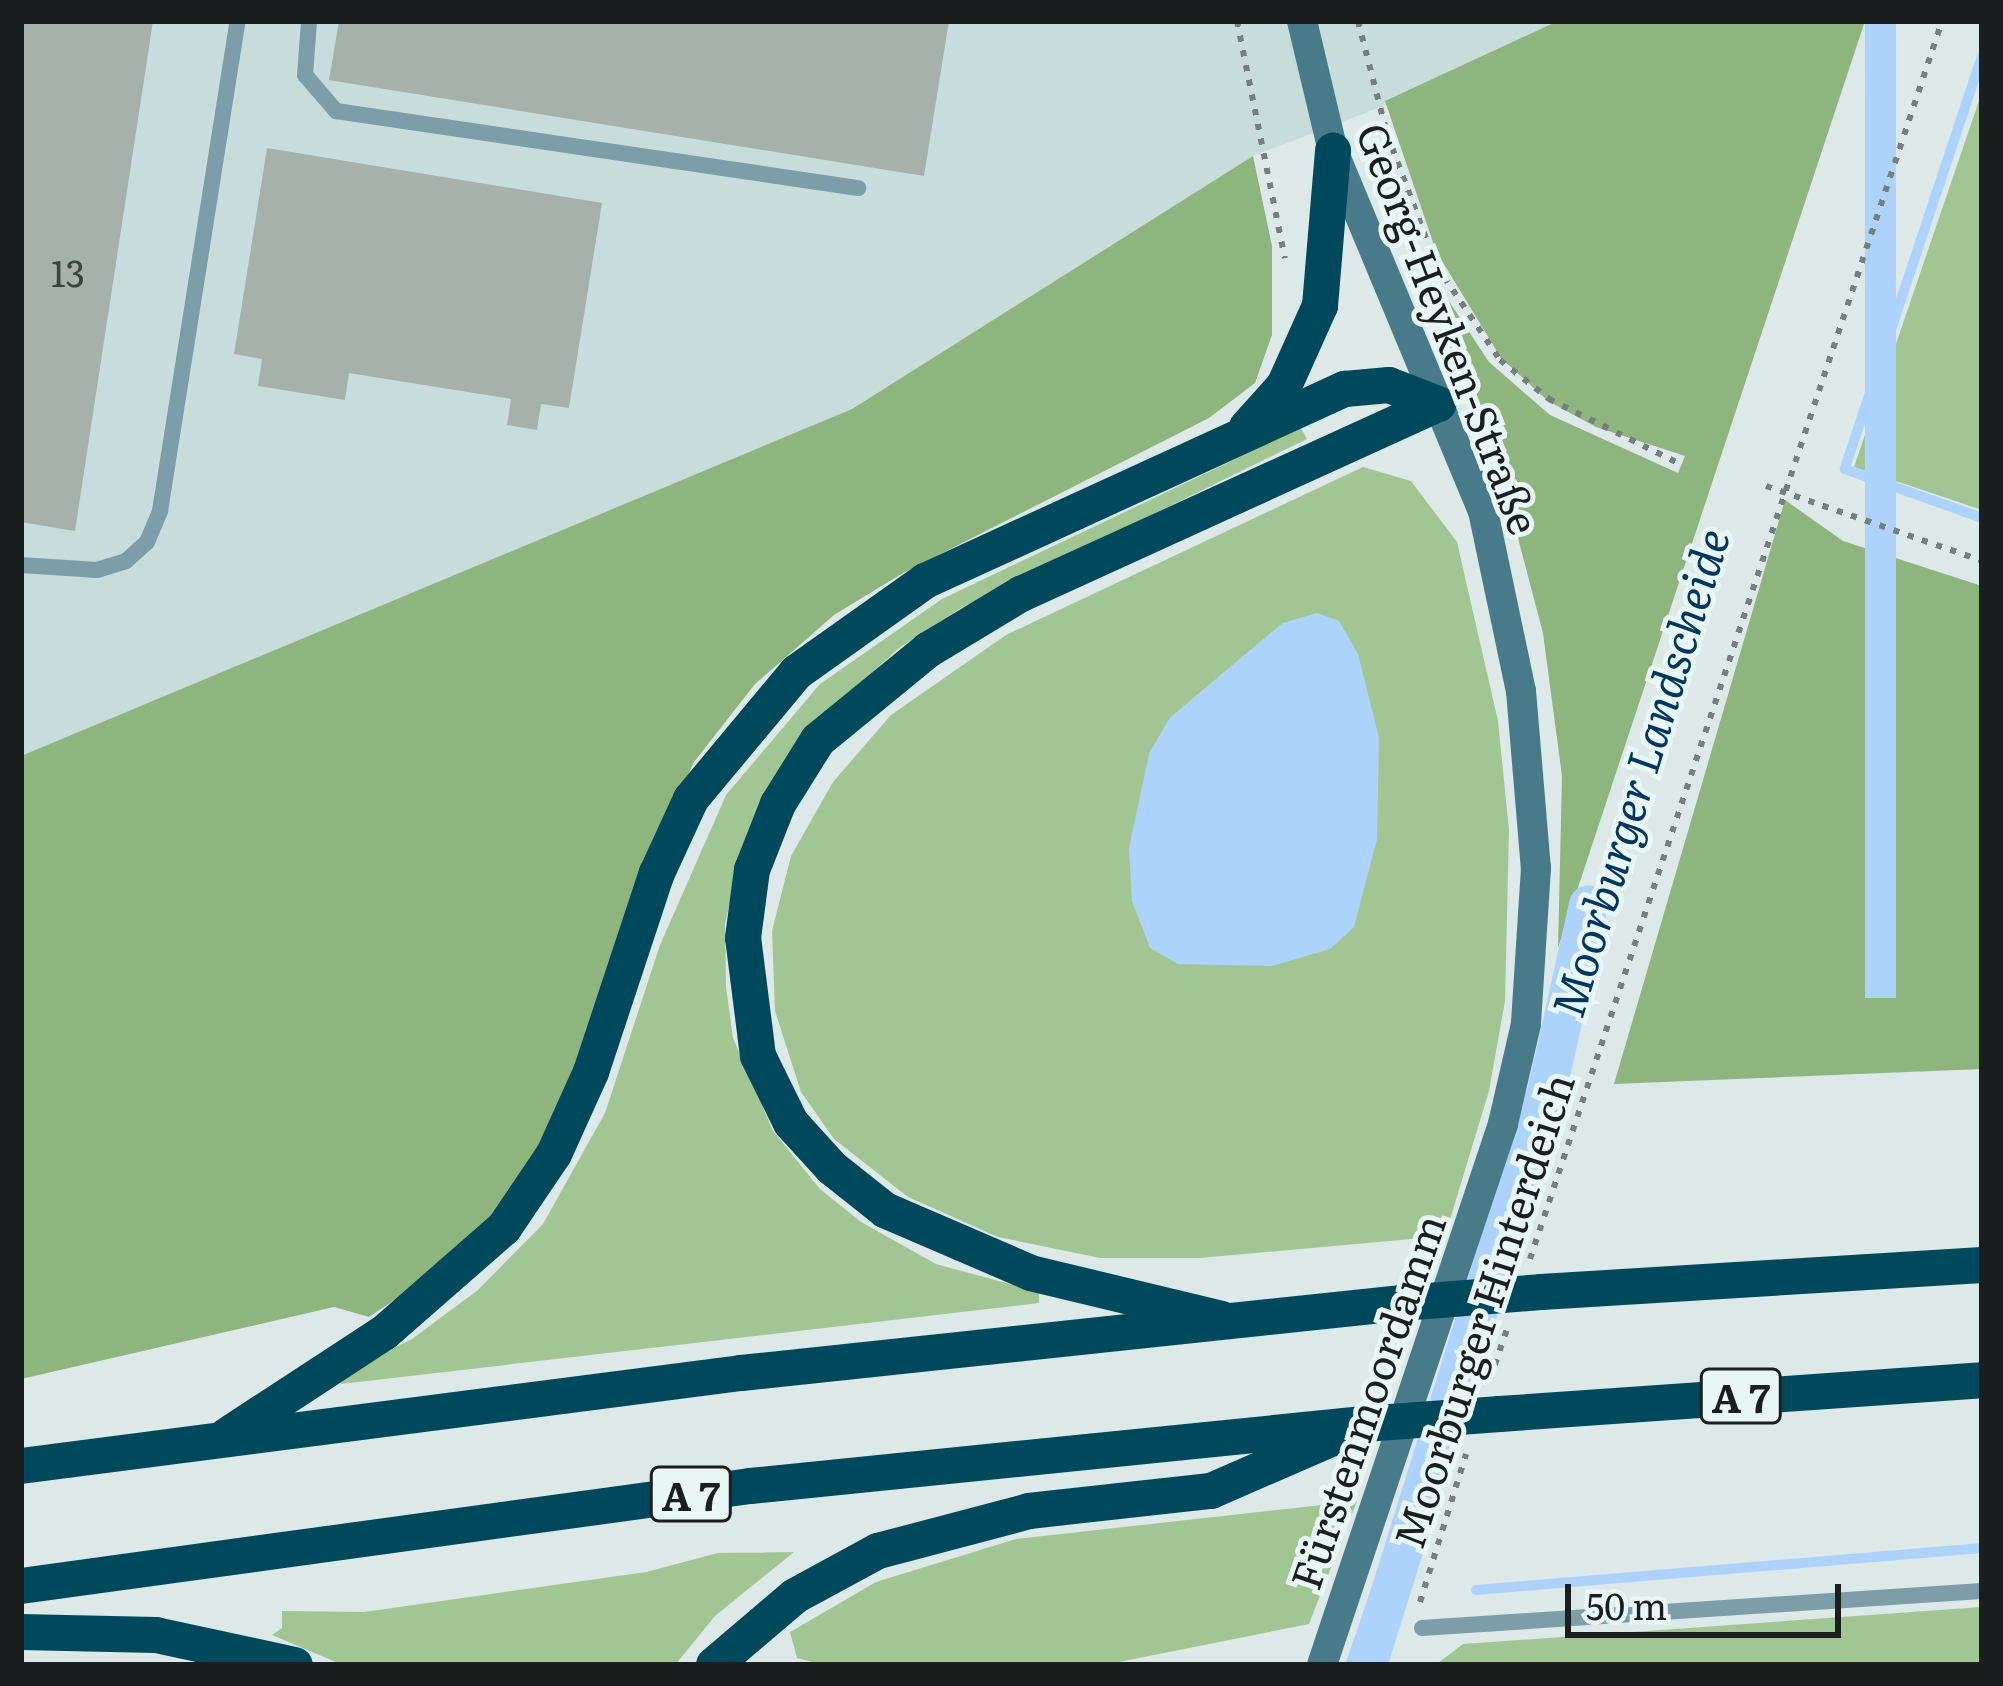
<!DOCTYPE html>
<html>
<head>
<meta charset="utf-8">
<style>
	body { margin:0 }
	#map { position:relative; width:2003px; height:1686px; overflow:hidden; background:#dce9e8; font-family:Literata,serif }
	div>[style] { position:absolute }
	.built>* { inset:0; background:#c6dddc }
	.green>* { inset:0; background:#a2c693 }
	.forest>* { inset:0; background:#8eb57e }
	.water>* { inset:0; background:#add3fc; transform-origin:0 0 }
	.stream>* { height:10px; margin:-5px; padding:0 5px; transform-origin:5px; border-radius:5px; background:#add3fc }
	.canal>* { height:39px; margin:-19.5px; padding:0 19.5px; transform-origin:19.5px; border-radius:19.5px; background:#add3fc }
	.building>* { inset:0; background:#a7b1ac }
	.path>* { height:6px; margin-top:-3px; transform-origin:0; background:repeating-linear-gradient(90deg,#767e7e 0 6px,transparent 0 15px) }
	.service>* { height:16px; margin:-8px; padding:0 8px; transform-origin:8px; border-radius:8px; background:#7d9da9 }
	.secondary>* { height:30px; margin:-15px; padding:0 15px; transform-origin:15px; border-radius:15px; background:#487a8a }
	.motorway>* { height:36px; margin:-18px; padding:0 18px; transform-origin:18px; border-radius:18px; background:#00485b }
	.motorway-bridge>* { height:36px; margin:-18px; padding:0 18px; transform-origin:18px; border-radius:18px; background:#00485b }
	span { translate:-50% -50%; white-space:nowrap; text-align:center; line-height:1.15; -webkit-text-stroke:10px #e9f6f6; paint-order:stroke }
	.number-label { font-size:36px; color:#3d4342 }
	.number-label span { -webkit-text-stroke-width:0 }
	.shield-label span { padding:3px 9px; background:#e9f6f6; border:3px solid; border-radius:9px; -webkit-text-stroke-width:0 }
	.shield-label { font-size:39px; color:#1a1e1e; font-weight:700 }
	.street-label { font-size:42px; color:#1a1e1e }
	.water-label { font-size:45px; color:#003662; font-style:italic }
	.frame { position:absolute; inset:0; border:24px solid #1a1e1e; pointer-events:none }
	.scale { position:absolute; left:1565px; top:1584px; width:276px; height:54px; box-sizing:border-box; border:6px solid #1a1e1e; border-top:0; padding-left:15px; font-size:36px; line-height:42px; white-space:nowrap; color:#1a1e1e; -webkit-text-stroke:9px #e9f6f6; paint-order:stroke }
</style>
</head>
<body>
<div id="map">
	<div class="built">
		<div style="clip-path:polygon(21px 21px,1605px 21px,1253px 156px,852px 409px,21px 756px)"></div>
	</div>
	<div class="green">
		<div style="clip-path:polygon(1982px 92px,1982px 510px,1854px 467px)"></div>
		<div style="clip-path:polygon(1301px 428px,1307px 439px,961px 608px,899px 648px,853px 690px,737px 870px,725px 924px,726px 987px,733px 1038px,773px 1131px,820px 1189px,861px 1222px,936px 1264px,1039px 1292px,1039px 1303px,341px 1384px,338px 1375px,412px 1339px,478px 1290px,543px 1224px,605px 1113px,660px 945px,726px 795px,820px 684px,942px 599px)"></div>
		<div style="clip-path:polygon(evenodd,1363px 467px,1411px 481px,1457px 542px,1498px 721px,1509px 830px,1505px 1001px,1489px 1091px,1445px 1236px,1200px 1258px,1100px 1258px,998px 1237px,908px 1197px,834px 1139px,801px 1092px,775px 1011px,772px 931px,791px 856px,833px 782px,891px 715px,1006px 635px,1363px 467px,1283px 623px,1149px 754px,1170px 718px,1283px 623px)"></div>
		<div style="clip-path:polygon(1357px 1501px,1309px 1624px,1104px 1665px,824px 1665px,797px 1658px,790px 1632px,876px 1582px,1016px 1539px)"></div>
		<div style="clip-path:polygon(794px 1552px,715px 1616px,675px 1665px,343px 1665px,272px 1635px,282px 1628px,282px 1611px,364px 1612px,646px 1572px,718px 1553px)"></div>
		<div style="clip-path:polygon(1982px 1607px,1982px 1665px,1438px 1663px,1463px 1644px)"></div>
	</div>
	<div class="forest">
		<div style="clip-path:polygon(1558px 21px,1865px 21px,1558px 948px,1562px 776px,1543px 633px,1495px 451px,1426px 291px,1437px 283px,1489px 362px,1550px 415px,1678px 473px,1685px 456px,1596px 427px,1548px 401px,1501px 358px,1436px 251px,1385px 101px)"></div>
		<div style="clip-path:polygon(1253px 156px,1272px 246px,1272px 335px,1255px 383px,1209px 418px,903px 573px,834px 615px,755px 684px,694px 762px,640px 880px,559px 1119px,520px 1183px,458px 1257px,369px 1317px,334px 1307px,21px 1379px,21px 756px,852px 409px)"></div>
		<div style="clip-path:polygon(1785px 500px,1843px 541px,1982px 586px,1982px 1069px,1614px 1084px)"></div>
	</div>
	<div class="water">
		<div style="left:1865px;top:21px;width:31px;height:977px"></div>
		<div style="clip-path:polygon(1317px 613px,1339px 621px,1358px 654px,1379px 738px,1377px 839px,1354px 927px,1330px 949px,1272px 966px,1178px 964px,1150px 948px,1132px 901px,1129px 848px,1149px 754px,1170px 718px,1283px 623px)"></div>
		<div style="clip-path:polygon(1373px 1583px,1401px 1593px,1386px 1665px,1345px 1665px)"></div>
	</div>
	<div class="stream">
		<div style="left:1982px;top:56px;width:435px;rotate:108.4deg"></div>
		<div style="left:1845px;top:469px;width:145px;rotate:19.7deg"></div>
		<div style="left:1476px;top:1590px;width:508px;rotate:-4.74deg"></div>
	</div>
	<div class="canal">
		<div style="left:1367px;top:1665px;width:604px;rotate:-72.67deg"></div>
		<div style="left:1547px;top:1088px;width:188px;rotate:-77.4deg"></div>
	</div>
	<div class="building">
		<div style="clip-path:polygon(21px 21px,153px 21px,75px 531px,21px 522px)"></div>
		<div style="clip-path:polygon(339px 21px,949px 21px,924px 176px,329px 80px)"></div>
		<div style="clip-path:polygon(267px 148px,602px 203px,569px 408px,541px 404px,537px 430px,507px 425px,511px 399px,349px 373px,345px 400px,258px 386px,262px 359px,234px 354px)"></div>
	</div>
	<div class="path">
		<div style="left:1237px;top:21px;width:242px;rotate:78.6deg"></div>
		<div style="left:1358px;top:21px;width:117px;rotate:75.6deg"></div>
		<div style="left:1387px;top:134px;width:140px;rotate:69.5deg"></div>
		<div style="left:1436px;top:265px;width:115px;rotate:56deg"></div>
		<div style="left:1500px;top:360px;width:63px;rotate:38.5deg"></div>
		<div style="left:1549px;top:399px;width:148px;rotate:26.4deg"></div>
		<div style="left:1766px;top:486px;width:229px;rotate:19.1deg"></div>
		<div style="left:1530px;top:1259px;width:1305px;rotate:-71.59deg"></div>
		<div style="left:1490px;top:1379px;width:53px;rotate:-71.2deg"></div>
		<div style="left:1420px;top:1602px;width:155px;rotate:-72.7deg"></div>
	</div>
	<div class="service">
		<div style="left:309px;top:21px;width:54px;rotate:94.2deg"></div>
		<div style="left:305px;top:75px;width:48px;rotate:49.3deg"></div>
		<div style="left:336px;top:111px;width:528px;rotate:8.39deg"></div>
		<div style="left:21px;top:565px;width:76px;rotate:3.8deg"></div>
		<div style="left:97px;top:570px;width:30px;rotate:-17deg"></div>
		<div style="left:126px;top:561px;width:28px;rotate:-42deg"></div>
		<div style="left:147px;top:542px;width:34px;rotate:-67deg"></div>
		<div style="left:160px;top:511px;width:496px;rotate:-81deg"></div>
		<div style="left:1422px;top:1628px;width:561px;rotate:-3.78deg"></div>
	</div>
	<div class="secondary">
		<div style="left:1302px;top:21px;width:134px;rotate:76.6deg"></div>
		<div style="left:1333px;top:151px;width:390px;rotate:67.4deg"></div>
		<div style="left:1483px;top:511px;width:184px;rotate:78.1deg"></div>
		<div style="left:1521px;top:691px;width:178px;rotate:85.2deg"></div>
		<div style="left:1536px;top:868px;width:156px;rotate:93.7deg"></div>
		<div style="left:1526px;top:1024px;width:103px;rotate:103deg"></div>
		<div style="left:1503px;top:1124px;width:570px;rotate:108.5deg"></div>
	</div>
	<div class="motorway">
		<div style="left:1247px;top:427px;width:55px;rotate:-47.9deg"></div>
		<div style="left:1284px;top:386px;width:88px;rotate:-65.8deg"></div>
		<div style="left:1320px;top:306px;width:156px;rotate:-85.2deg"></div>
		<div style="left:1541px;top:1292px;width:442px;rotate:-3.5deg"></div>
		<div style="left:1222px;top:1319px;width:196px;rotate:-166.5deg"></div>
		<div style="left:1031px;top:1273px;width:159px;rotate:-156.7deg"></div>
		<div style="left:885px;top:1210px;width:68px;rotate:-141.6deg"></div>
		<div style="left:832px;top:1168px;width:61px;rotate:-132.3deg"></div>
		<div style="left:791px;top:1123px;width:75px;rotate:-116.2deg"></div>
		<div style="left:758px;top:1056px;width:119px;rotate:-97.2deg"></div>
		<div style="left:743px;top:938px;width:69px;rotate:-82.5deg"></div>
		<div style="left:752px;top:870px;width:71px;rotate:-68.5deg"></div>
		<div style="left:778px;top:804px;width:75px;rotate:-58deg"></div>
		<div style="left:818px;top:740px;width:142px;rotate:-39.3deg"></div>
		<div style="left:928px;top:650px;width:109px;rotate:-31.1deg"></div>
		<div style="left:1021px;top:594px;width:458px;rotate:-24.5deg"></div>
		<div style="left:1500px;top:1414px;width:483px;rotate:-4deg"></div>
		<div style="left:226px;top:1436px;width:190px;rotate:-33.2deg"></div>
		<div style="left:385px;top:1332px;width:158px;rotate:-41.2deg"></div>
		<div style="left:504px;top:1228px;width:89px;rotate:-56deg"></div>
		<div style="left:554px;top:1154px;width:90px;rotate:-65.7deg"></div>
		<div style="left:591px;top:1072px;width:210px;rotate:-71.7deg"></div>
		<div style="left:657px;top:873px;width:81px;rotate:-65.3deg"></div>
		<div style="left:691px;top:799px;width:165px;rotate:-50.2deg"></div>
		<div style="left:797px;top:672px;width:157px;rotate:-35.4deg"></div>
		<div style="left:925px;top:581px;width:462px;rotate:-24.6deg"></div>
		<div style="left:1345px;top:389px;width:44px;rotate:-5.2deg"></div>
		<div style="left:1389px;top:385px;width:53px;rotate:21.2deg"></div>
		<div style="left:21px;top:1466px;width:726px;rotate:-7.36deg"></div>
		<div style="left:741px;top:1373px;width:665px;rotate:-6.05deg"></div>
		<div style="left:21px;top:1586px;width:736px;rotate:-7.81deg"></div>
		<div style="left:750px;top:1486px;width:617px;rotate:-5.77deg"></div>
		<div style="left:21px;top:1632px;width:135px;rotate:1.3deg"></div>
		<div style="left:156px;top:1635px;width:142px;rotate:12.2deg"></div>
		<div style="left:714px;top:1665px;width:106px;rotate:-40.4deg"></div>
		<div style="left:795px;top:1596px;width:94px;rotate:-28.5deg"></div>
		<div style="left:878px;top:1551px;width:156px;rotate:-14.8deg"></div>
		<div style="left:1029px;top:1511px;width:183px;rotate:-6.3deg"></div>
		<div style="left:1211px;top:1491px;width:133px;rotate:-23.5deg"></div>
	</div>
	<div class="motorway-bridge">
		<div style="left:1402px;top:1303px;width:139px;rotate:-4.5deg"></div>
		<div style="left:1364px;top:1424px;width:136px;rotate:-4.2deg"></div>
	</div>
	<div class="number-label">
		<span style="left:68px;top:272px">13</span>
	</div>
	<div class="shield-label">
		<span style="left:1741px;top:1396px">A 7</span>
		<span style="left:691px;top:1494px">A 7</span>
	</div>
	<div class="street-label">
		<span style="left:1450px;top:328px;rotate:69deg">Georg-Heyken-Straße</span>
		<span style="left:1482px;top:1310px;rotate:-72deg">Moorburger Hinterdeich</span>
		<span style="left:1366px;top:1401px;rotate:-71deg">Fürstenmoordamm</span>
	</div>
	<div class="water-label">
		<span style="left:1638px;top:772px;rotate:-73deg">Moorburger Landscheide</span>
	</div>
	<div class="frame"></div>
	<div class="scale">50 m</div>
</div>
</body>
</html>
